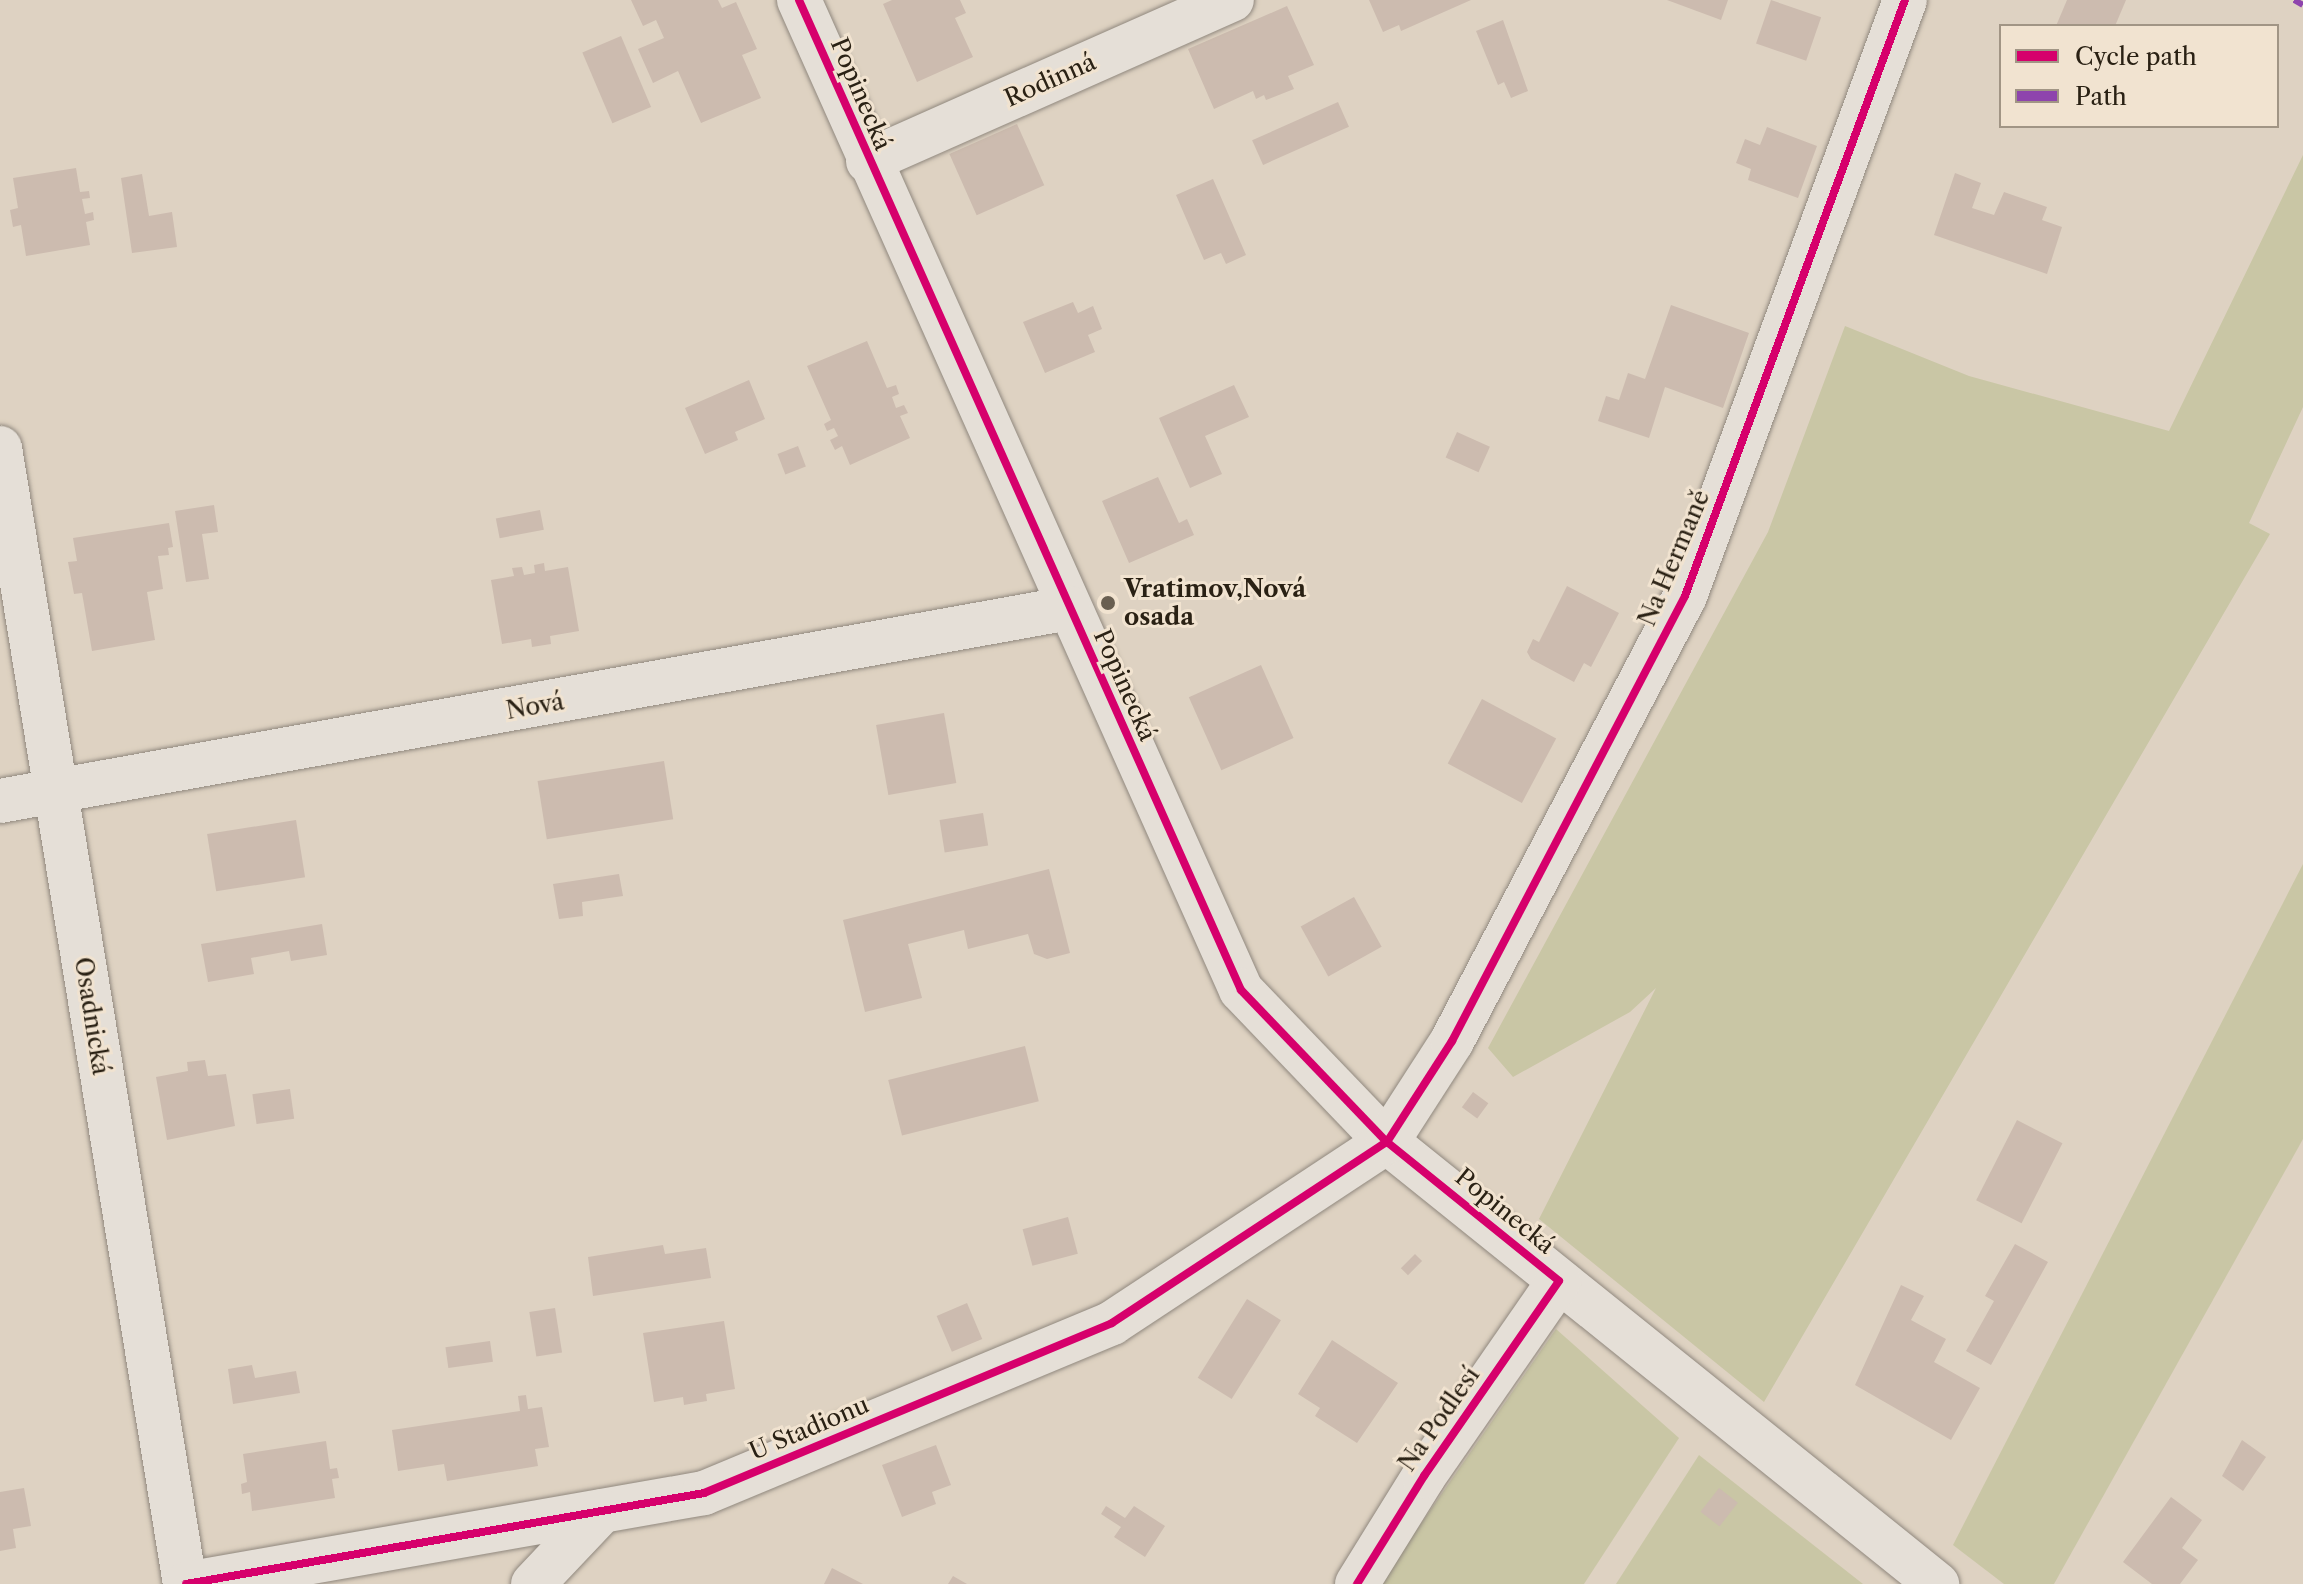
<!DOCTYPE html>
<html>
<head>
<meta charset="utf-8">
<style>
	body { margin:0 }
	#map { position:relative; width:2303px; height:1584px; overflow:hidden; background:#ded2c2; font-family:"Libre Caslon Text",serif }
	div>[style] { position:absolute }
	.green>* { inset:0; background:#c9c6a5 }
	.building>* { inset:0; background:#ccbbaf; transform-origin:0 0 }
	.roads { filter:drop-shadow(0 0 2px #90887e) drop-shadow(0 0 2px #90887e) }
	.minor>* { height:44px; margin:-22px; padding:0 22px; transform-origin:22px; border-radius:22px; background:#e5dfd7 }
	.quiet>* { height:6px; margin-top:-3px; transform-origin:0; background:repeating-linear-gradient(90deg,#8e44ad 0 12px,transparent 0 18px) }
	.cycleway>* { height:8px; margin:-4px; padding:0 4px; transform-origin:4px; border-radius:4px; background:#d6006c }
	.dots>* { width:22px; height:22px; translate:-50% -50%; box-sizing:border-box; border:4px solid #f1e3d0; border-radius:50% }
	span { translate:-50% -50%; white-space:nowrap; text-align:center; line-height:1.15; -webkit-text-stroke:6px #f1e3d0; paint-order:stroke }
	.street-label { font-size:24px; color:#2a2114 }
	.poi-label { font-size:24px; color:#2a2114; font-weight:700 }
	.left { translate:0 -50%; text-align:left }
	.legend { position:absolute; left:1999px; top:24px; width:280px; height:104px; box-sizing:border-box; background:#f1e3d0; border:2px solid #a19585; margin:0; padding:10px 14px; list-style:none; font-size:24px; color:#2a2114 }
	.legend li { display:flex; align-items:center; gap:16px; height:40px }
	.legend b { width:40px; border:2px solid #a19585 }
</style>
</head>
<body>
<div id="map">
	<div class="green">
		<div style="clip-path:polygon(2303px 155px,2303px 407px,2249px 523px,2270px 534px,1764px 1402px,1539px 1219px,1656px 988px,1630px 1012px,1513px 1077px,1488px 1048px,1768px 532px,1845px 326px,1969px 376px,2169px 431px)"></div>
		<div style="clip-path:polygon(2303px 864px,2303px 1139px,2054px 1584px,2004px 1584px,1953px 1545px)"></div>
		<div style="clip-path:polygon(1556px 1329px,1679px 1438px,1584px 1584px,1379px 1584px)"></div>
		<div style="clip-path:polygon(1699px 1455px,1863px 1584px,1616px 1584px)"></div>
	</div>
	<div class="building">
		<div style="clip-path:polygon(631px 0,718px 0,722px 8px,736px 2px,757px 49px,742px 55px,761px 98px,701px 123px,678px 71px,653px 83px,638px 49px,664px 38px,656px 20px,643px 26px)"></div>
		<div style="clip-path:polygon(892px 0,960px 0,966px 13px,955px 18px,973px 57px,917px 82px,883px 4px)"></div>
		<div style="clip-path:polygon(1369px 0,1471px 0,1401px 31px,1399px 25px,1383px 32px)"></div>
		<div style="clip-path:polygon(1667px 0,1728px 0,1721px 20px)"></div>
		<div style="left:1771px;top:0;width:53px;height:46px;rotate:19deg"></div>
		<div style="clip-path:polygon(2067px 0,2126px 0,2115px 26px,2056px 26px)"></div>
		<div style="clip-path:polygon(1287px 6px,1314px 65px,1288px 76px,1294px 89px,1266px 100px,1264px 95px,1256px 99px,1253px 91px,1214px 109px,1188px 49px)"></div>
		<div style="clip-path:polygon(1503px 20px,1528px 91px,1511px 98px,1504px 82px,1498px 85px,1476px 31px)"></div>
		<div style="left:621px;top:36px;width:77px;height:42px;rotate:67deg"></div>
		<div style="left:1338px;top:102px;width:27px;height:94px;rotate:66deg"></div>
		<div style="left:1017px;top:124px;width:67px;height:74px;rotate:66deg"></div>
		<div style="clip-path:polygon(1767px 127px,1817px 146px,1798px 198px,1748px 180px,1751px 169px,1736px 163px,1745px 139px,1760px 145px)"></div>
		<div style="clip-path:polygon(76px 168px,80px 192px,89px 191px,90px 198px,82px 199px,85px 214px,93px 212px,94px 220px,86px 222px,90px 245px,26px 256px,21px 225px,13px 227px,10px 210px,18px 208px,13px 178px)"></div>
		<div style="clip-path:polygon(1955px 173px,1981px 183px,1972px 208px,1994px 215px,2004px 192px,2047px 207px,2042px 220px,2062px 227px,2047px 274px,1934px 235px)"></div>
		<div style="clip-path:polygon(142px 174px,149px 216px,172px 212px,177px 247px,132px 253px,121px 178px)"></div>
		<div style="clip-path:polygon(1213px 179px,1246px 255px,1226px 264px,1221px 253px,1204px 260px,1176px 195px)"></div>
		<div style="clip-path:polygon(1073px 302px,1078px 313px,1093px 306px,1102px 329px,1088px 335px,1095px 352px,1045px 373px,1023px 322px)"></div>
		<div style="clip-path:polygon(1671px 305px,1749px 333px,1723px 408px,1665px 387px,1649px 438px,1598px 421px,1606px 396px,1619px 400px,1628px 373px,1645px 379px)"></div>
		<div style="clip-path:polygon(867px 341px,887px 388px,896px 385px,899px 394px,892px 397px,896px 408px,904px 405px,908px 413px,900px 416px,910px 438px,850px 465px,842px 446px,835px 450px,830px 440px,838px 436px,834px 428px,827px 431px,824px 424px,831px 420px,807px 366px)"></div>
		<div style="clip-path:polygon(749px 380px,765px 419px,735px 432px,738px 440px,705px 454px,685px 408px)"></div>
		<div style="clip-path:polygon(1234px 385px,1249px 417px,1205px 436px,1222px 474px,1190px 488px,1159px 418px)"></div>
		<div style="left:1457px;top:432px;width:36px;height:28px;rotate:24deg"></div>
		<div style="left:798px;top:446px;width:22px;height:22px;rotate:69deg"></div>
		<div style="clip-path:polygon(1158px 477px,1179px 523px,1187px 519px,1194px 535px,1129px 563px,1102px 501px)"></div>
		<div style="clip-path:polygon(214px 505px,218px 532px,202px 534px,209px 579px,186px 582px,175px 511px)"></div>
		<div style="left:540px;top:510px;width:20px;height:45px;rotate:79deg"></div>
		<div style="clip-path:polygon(169px 523px,173px 547px,168px 548px,169px 555px,158px 556px,163px 589px,147px 592px,155px 640px,92px 651px,82px 593px,74px 594px,68px 562px,77px 561px,73px 538px)"></div>
		<div style="clip-path:polygon(544px 563px,545px 571px,568px 567px,579px 631px,550px 636px,551px 644px,532px 647px,531px 639px,502px 644px,491px 580px,514px 576px,512px 568px,522px 567px,524px 575px,535px 573px,534px 565px)"></div>
		<div style="clip-path:polygon(1567px 586px,1619px 613px,1591px 667px,1584px 663px,1574px 682px,1531px 659px,1527px 652px,1533px 639px,1539px 642px)"></div>
		<div style="left:1261px;top:665px;width:80px;height:79px;rotate:66deg"></div>
		<div style="left:1482px;top:699px;width:84px;height:73px;rotate:28deg"></div>
		<div style="left:944px;top:713px;width:71px;height:69px;rotate:80deg"></div>
		<div style="left:664px;top:761px;width:59px;height:128px;rotate:81deg"></div>
		<div style="left:983px;top:813px;width:33px;height:44px;rotate:81deg"></div>
		<div style="left:296px;top:820px;width:58px;height:90px;rotate:81deg"></div>
		<div style="clip-path:polygon(1049px 869px,1070px 953px,1047px 959px,1034px 954px,1028px 934px,968px 949px,964px 930px,908px 944px,922px 998px,865px 1012px,843px 920px)"></div>
		<div style="clip-path:polygon(619px 874px,623px 896px,582px 902px,583px 916px,559px 919px,553px 884px)"></div>
		<div style="left:1354px;top:897px;width:57px;height:61px;rotate:61deg"></div>
		<div style="clip-path:polygon(322px 924px,327px 955px,291px 961px,289px 951px,251px 958px,254px 974px,208px 982px,201px 944px)"></div>
		<div style="left:1025px;top:1046px;width:57px;height:141px;rotate:76deg"></div>
		<div style="clip-path:polygon(205px 1060px,208px 1076px,226px 1074px,235px 1126px,167px 1140px,156px 1077px,188px 1071px,187px 1062px)"></div>
		<div style="left:290px;top:1089px;width:30px;height:38px;rotate:82deg"></div>
		<div style="left:1473px;top:1092px;width:19px;height:19px;rotate:36deg"></div>
		<div style="left:2017px;top:1120px;width:51px;height:90px;rotate:27deg"></div>
		<div style="left:1068px;top:1217px;width:38px;height:47px;rotate:75deg"></div>
		<div style="clip-path:polygon(2015px 1244px,2048px 1262px,1991px 1365px,1966px 1351px,1994px 1301px,1985px 1296px)"></div>
		<div style="clip-path:polygon(663px 1245px,665px 1254px,706px 1248px,711px 1278px,593px 1296px,588px 1257px)"></div>
		<div style="left:1415px;top:1254px;width:10px;height:20px;rotate:45deg"></div>
		<div style="clip-path:polygon(1901px 1285px,1924px 1296px,1911px 1320px,1946px 1339px,1934px 1362px,1980px 1388px,1951px 1440px,1855px 1385px)"></div>
		<div style="left:1247px;top:1299px;width:40px;height:93px;rotate:32deg"></div>
		<div style="left:967px;top:1303px;width:39px;height:33px;rotate:67deg"></div>
		<div style="left:555px;top:1308px;width:45px;height:26px;rotate:81deg"></div>
		<div style="clip-path:polygon(724px 1321px,735px 1389px,706px 1394px,707px 1401px,695px 1403px,684px 1405px,683px 1397px,654px 1402px,643px 1333px)"></div>
		<div style="clip-path:polygon(1332px 1340px,1398px 1383px,1357px 1443px,1315px 1416px,1320px 1408px,1298px 1394px)"></div>
		<div style="left:490px;top:1341px;width:21px;height:45px;rotate:82deg"></div>
		<div style="clip-path:polygon(252px 1365px,255px 1378px,296px 1371px,300px 1393px,233px 1404px,228px 1369px)"></div>
		<div style="clip-path:polygon(526px 1395px,528px 1409px,542px 1407px,549px 1447px,535px 1449px,538px 1466px,447px 1481px,444px 1464px,398px 1471px,392px 1430px,520px 1411px,518px 1396px)"></div>
		<div style="clip-path:polygon(2242px 1440px,2266px 1457px,2243px 1491px,2222px 1476px)"></div>
		<div style="clip-path:polygon(326px 1441px,330px 1469px,337px 1468px,339px 1478px,332px 1479px,335px 1498px,252px 1511px,250px 1492px,242px 1494px,241px 1484px,247px 1482px,243px 1454px)"></div>
		<div style="clip-path:polygon(936px 1445px,951px 1485px,932px 1492px,936px 1504px,902px 1517px,882px 1465px)"></div>
		<div style="clip-path:polygon(24px 1488px,31px 1526px,13px 1529px,16px 1548px,0 1551px,0 1492px)"></div>
		<div style="left:1719px;top:1488px;width:24px;height:30px;rotate:38deg"></div>
		<div style="clip-path:polygon(2171px 1497px,2202px 1520px,2182px 1548px,2198px 1560px,2180px 1584px,2152px 1584px,2123px 1562px)"></div>
		<div style="clip-path:polygon(1106px 1506px,1125px 1518px,1134px 1506px,1165px 1526px,1145px 1557px,1114px 1537px,1121px 1527px,1101px 1514px)"></div>
		<div style="clip-path:polygon(832px 1568px,863px 1584px,824px 1584px)"></div>
		<div style="clip-path:polygon(953px 1576px,967px 1584px,948px 1584px)"></div>
	</div>
	<div class="roads">
		<div class="minor">
			<div style="left:799px;top:0;width:1084px;rotate:65.94deg"></div>
			<div style="left:1241px;top:990px;width:211px;rotate:46.2deg"></div>
			<div style="left:1387px;top:1142px;width:706px;rotate:38.79deg"></div>
			<div style="left:868px;top:161px;width:398px;rotate:-23.9deg"></div>
			<div style="left:0;top:448px;width:1151px;rotate:80.75deg"></div>
			<div style="left:0;top:801px;width:1086px;rotate:-10.23deg"></div>
			<div style="left:186px;top:1584px;width:526px;rotate:-9.96deg"></div>
			<div style="left:704px;top:1493px;width:442px;rotate:-22.6deg"></div>
			<div style="left:1112px;top:1323px;width:329px;rotate:-33.4deg"></div>
			<div style="left:1387px;top:1142px;width:120px;rotate:-57.2deg"></div>
			<div style="left:1452px;top:1041px;width:502px;rotate:-62.36deg"></div>
			<div style="left:1685px;top:596px;width:635px;rotate:-69.74deg"></div>
			<div style="left:533px;top:1584px;width:100px;rotate:-46.6deg"></div>
			<div style="left:1357px;top:1584px;width:127px;rotate:-58.2deg"></div>
			<div style="left:1424px;top:1476px;width:237px;rotate:-55.3deg"></div>
		</div>
	</div>
	<div class="quiet">
		<div style="left:2294px;top:0;width:10px;rotate:29deg"></div>
	</div>
	<div class="cycleway">
		<div style="left:799px;top:0;width:1084px;rotate:65.94deg"></div>
		<div style="left:1241px;top:990px;width:211px;rotate:46.2deg"></div>
		<div style="left:1387px;top:1142px;width:221px;rotate:38.9deg"></div>
		<div style="left:1559px;top:1281px;width:237px;rotate:124.7deg"></div>
		<div style="left:1424px;top:1476px;width:127px;rotate:121.8deg"></div>
		<div style="left:186px;top:1584px;width:526px;rotate:-9.96deg"></div>
		<div style="left:704px;top:1493px;width:442px;rotate:-22.6deg"></div>
		<div style="left:1112px;top:1323px;width:329px;rotate:-33.4deg"></div>
		<div style="left:1387px;top:1142px;width:120px;rotate:-57.2deg"></div>
		<div style="left:1452px;top:1041px;width:502px;rotate:-62.36deg"></div>
		<div style="left:1685px;top:596px;width:635px;rotate:-69.74deg"></div>
	</div>
	<div class="dots">
		<div style="left:1108px;top:603px;background:#695f51"></div>
	</div>
	<div class="street-label">
		<span style="left:1050px;top:80px;rotate:-24deg">Rodinná</span>
		<span style="left:861px;top:94px;rotate:67deg">Popinecká</span>
		<span style="left:1674px;top:558px;rotate:-67deg">Na Hermaně</span>
		<span style="left:1125px;top:685px;rotate:66deg">Popinecká</span>
		<span style="left:535px;top:706px;rotate:-10deg">Nová</span>
		<span style="left:92px;top:1016px;rotate:81deg">Osadnická</span>
		<span style="left:1505px;top:1211px;rotate:39deg">Popinecká</span>
		<span style="left:1439px;top:1419px;rotate:-55deg">Na Podlesí</span>
		<span style="left:809px;top:1428px;rotate:-23deg">U Stadionu</span>
	</div>
	<div class="poi-label">
		<span class="left" style="left:1124px;top:603px">Vratimov,Nová<br>osada</span>
	</div>
	<ul class="legend">
	<li><b style="height:10px;background:#d6006c"></b>Cycle path</li>
	<li><b style="height:10px;background:#8e44ad"></b>Path</li>
	</ul>
</div>
</body>
</html>
